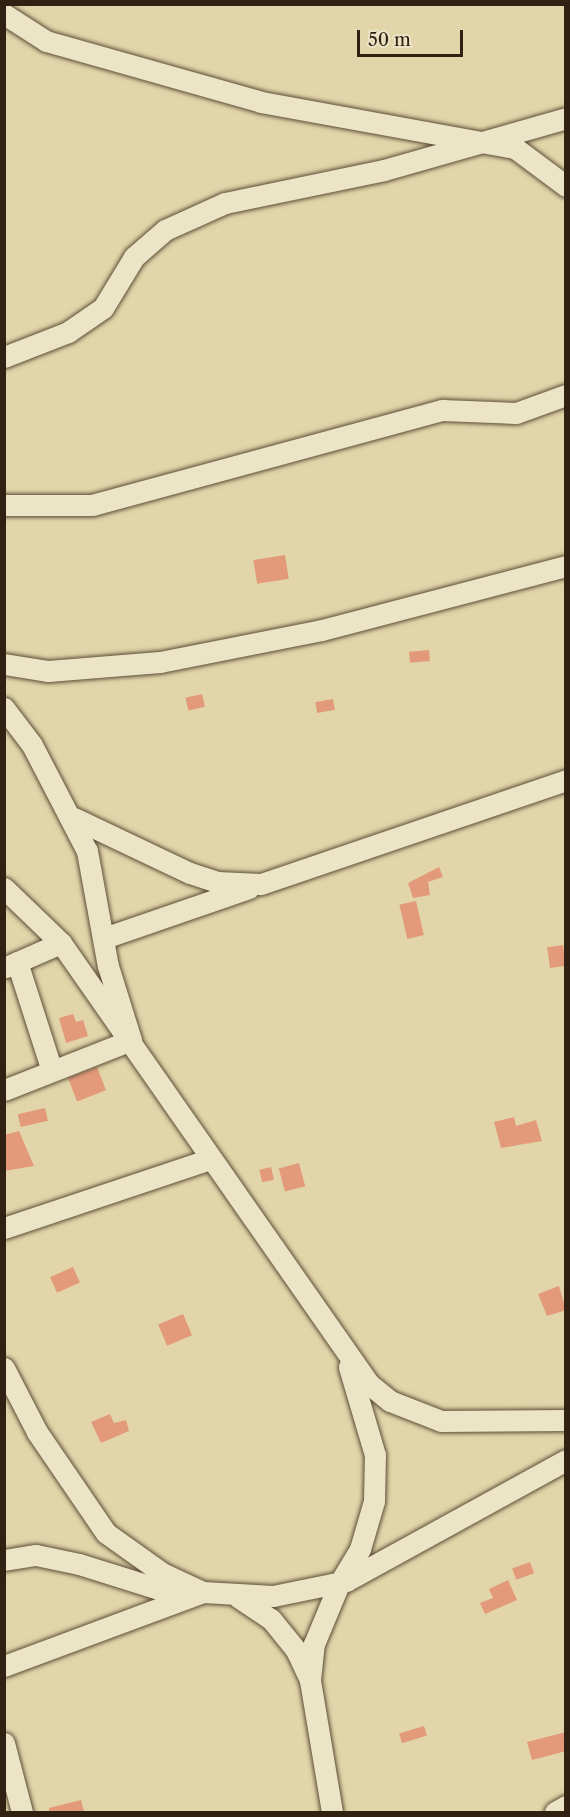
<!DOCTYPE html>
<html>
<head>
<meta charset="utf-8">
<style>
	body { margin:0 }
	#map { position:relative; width:570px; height:1817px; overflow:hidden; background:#e1d5a9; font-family:"Libre Caslon Text",serif }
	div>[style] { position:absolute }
	.building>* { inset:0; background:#e39a7b; transform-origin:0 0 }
	.roads { filter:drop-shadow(0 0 2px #5d4e38) drop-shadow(0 0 2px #5d4e38) }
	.minor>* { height:21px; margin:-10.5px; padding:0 10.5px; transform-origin:10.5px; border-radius:10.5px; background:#ece4c7 }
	span { translate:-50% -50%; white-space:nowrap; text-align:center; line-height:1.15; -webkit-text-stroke:6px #ece4c7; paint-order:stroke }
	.frame { position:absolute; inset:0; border:6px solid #312113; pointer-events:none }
	.scale { position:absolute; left:357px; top:30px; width:106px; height:27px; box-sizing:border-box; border:3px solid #312113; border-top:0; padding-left:8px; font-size:18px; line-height:21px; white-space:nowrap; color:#312113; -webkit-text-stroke:4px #ece4c7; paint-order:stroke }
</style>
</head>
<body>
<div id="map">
	<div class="building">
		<div style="left:285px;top:555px;width:24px;height:32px;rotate:81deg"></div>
		<div style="left:429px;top:650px;width:11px;height:20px;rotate:85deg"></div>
		<div style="left:202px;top:694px;width:13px;height:17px;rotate:77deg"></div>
		<div style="left:333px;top:699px;width:11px;height:18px;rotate:80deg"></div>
		<div style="clip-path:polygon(439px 867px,443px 877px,428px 882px,430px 895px,413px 898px,408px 883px)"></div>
		<div style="left:416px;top:901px;width:35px;height:17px;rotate:77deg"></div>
		<div style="left:563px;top:945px;width:21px;height:16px;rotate:82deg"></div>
		<div style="clip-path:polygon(73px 1014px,76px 1022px,83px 1020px,88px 1036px,66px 1043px,59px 1018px)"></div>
		<div style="left:97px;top:1067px;width:25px;height:31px;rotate:69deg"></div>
		<div style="left:45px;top:1108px;width:13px;height:28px;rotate:77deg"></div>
		<div style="clip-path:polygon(514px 1117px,516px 1126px,536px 1120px,542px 1141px,501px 1148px,494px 1122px)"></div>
		<div style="clip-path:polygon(19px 1131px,34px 1166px,4px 1171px,4px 1135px)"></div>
		<div style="left:299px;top:1163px;width:24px;height:21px;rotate:75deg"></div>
		<div style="left:271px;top:1167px;width:13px;height:12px;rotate:77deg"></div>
		<div style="left:73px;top:1267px;width:17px;height:25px;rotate:66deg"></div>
		<div style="clip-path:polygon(559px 1286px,566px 1310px,547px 1316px,538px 1294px)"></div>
		<div style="left:183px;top:1314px;width:23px;height:27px;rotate:67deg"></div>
		<div style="clip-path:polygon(110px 1414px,114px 1423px,126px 1420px,129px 1431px,101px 1443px,91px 1422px)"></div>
		<div style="left:530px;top:1562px;width:12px;height:19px;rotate:70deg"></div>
		<div style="clip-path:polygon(508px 1580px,517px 1600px,485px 1614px,480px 1603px,493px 1598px,489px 1589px)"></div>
		<div style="left:424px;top:1726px;width:10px;height:26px;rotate:73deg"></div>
		<div style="clip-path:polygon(566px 1732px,566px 1751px,532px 1760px,527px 1742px)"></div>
		<div style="clip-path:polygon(81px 1800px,84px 1812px,49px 1812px,49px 1808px)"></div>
	</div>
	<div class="roads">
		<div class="minor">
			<div style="left:4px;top:14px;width:50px;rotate:32.7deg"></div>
			<div style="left:46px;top:41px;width:223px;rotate:15.8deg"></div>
			<div style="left:261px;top:102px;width:258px;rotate:10.3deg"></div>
			<div style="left:515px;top:148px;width:64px;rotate:36.7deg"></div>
			<div style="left:4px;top:357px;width:69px;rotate:-21.3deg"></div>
			<div style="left:68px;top:332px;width:42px;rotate:-34.4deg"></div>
			<div style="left:103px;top:308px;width:60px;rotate:-58.7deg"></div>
			<div style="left:134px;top:257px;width:41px;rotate:-41.1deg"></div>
			<div style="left:165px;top:230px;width:66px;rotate:-24.2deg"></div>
			<div style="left:225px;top:203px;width:162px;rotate:-11.7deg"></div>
			<div style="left:384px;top:170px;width:189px;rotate:-15.9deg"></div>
			<div style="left:4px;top:505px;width:88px"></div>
			<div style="left:92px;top:505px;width:363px;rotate:-15.2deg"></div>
			<div style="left:442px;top:410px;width:74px;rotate:2.3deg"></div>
			<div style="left:516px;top:413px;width:53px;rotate:-19.8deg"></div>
			<div style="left:4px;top:664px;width:45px;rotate:9deg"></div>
			<div style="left:48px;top:671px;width:112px;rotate:-4.6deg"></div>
			<div style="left:160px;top:662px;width:165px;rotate:-11.2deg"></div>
			<div style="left:322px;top:630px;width:252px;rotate:-14.7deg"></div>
			<div style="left:4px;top:708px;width:46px;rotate:52.9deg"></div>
			<div style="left:32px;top:745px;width:119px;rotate:62.6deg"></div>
			<div style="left:87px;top:851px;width:117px;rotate:79.7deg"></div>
			<div style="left:108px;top:966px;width:77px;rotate:72.7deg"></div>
			<div style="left:131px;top:1040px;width:136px;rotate:158.5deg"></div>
			<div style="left:74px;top:818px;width:128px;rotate:25.4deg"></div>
			<div style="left:190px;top:873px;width:28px;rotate:18deg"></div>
			<div style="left:217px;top:882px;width:44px;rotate:2.6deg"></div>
			<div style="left:261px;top:884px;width:322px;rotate:-18.8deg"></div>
			<div style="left:4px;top:888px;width:79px;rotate:44deg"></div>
			<div style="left:61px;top:943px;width:538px;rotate:55.07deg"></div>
			<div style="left:369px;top:1384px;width:27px;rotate:39deg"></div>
			<div style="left:390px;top:1401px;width:55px;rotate:21.4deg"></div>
			<div style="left:441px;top:1421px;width:125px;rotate:-0.5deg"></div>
			<div style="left:104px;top:938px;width:153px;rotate:-19deg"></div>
			<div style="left:17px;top:962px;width:114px;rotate:72.2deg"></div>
			<div style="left:6px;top:967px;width:60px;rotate:-23.6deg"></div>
			<div style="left:4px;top:1228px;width:214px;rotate:-18.5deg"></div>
			<div style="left:4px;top:1368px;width:72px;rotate:62.7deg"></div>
			<div style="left:37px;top:1432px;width:122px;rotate:55.7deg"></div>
			<div style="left:106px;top:1533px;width:69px;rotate:35.5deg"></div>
			<div style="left:162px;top:1573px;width:45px;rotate:24.9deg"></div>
			<div style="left:203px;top:1592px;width:70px;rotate:3.3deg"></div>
			<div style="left:273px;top:1596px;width:75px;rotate:-11.6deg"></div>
			<div style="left:346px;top:1581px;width:251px;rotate:-28.8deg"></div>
			<div style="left:4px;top:1560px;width:32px;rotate:-9deg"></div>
			<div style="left:36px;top:1555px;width:44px;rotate:11.8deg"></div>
			<div style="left:79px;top:1564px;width:110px;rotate:17.4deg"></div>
			<div style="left:238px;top:1597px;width:40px;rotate:34deg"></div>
			<div style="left:271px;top:1619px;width:40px;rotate:51deg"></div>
			<div style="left:296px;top:1650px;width:33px;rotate:65deg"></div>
			<div style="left:4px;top:1666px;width:212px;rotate:-20.4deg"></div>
			<div style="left:4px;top:1743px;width:71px;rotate:75.4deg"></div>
			<div style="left:332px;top:1812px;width:134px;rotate:-99.5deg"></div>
			<div style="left:310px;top:1680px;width:36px;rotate:-84deg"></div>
			<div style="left:314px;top:1644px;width:65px;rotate:-67.4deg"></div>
			<div style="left:339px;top:1584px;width:41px;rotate:-59deg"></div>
			<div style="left:360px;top:1549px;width:50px;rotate:-73.7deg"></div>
			<div style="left:374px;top:1501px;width:46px;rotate:-88.8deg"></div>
			<div style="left:375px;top:1455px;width:92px;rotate:-106.5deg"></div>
			<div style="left:555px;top:1812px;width:13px;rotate:-29deg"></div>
		</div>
	</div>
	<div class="frame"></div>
	<div class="scale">50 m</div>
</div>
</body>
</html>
